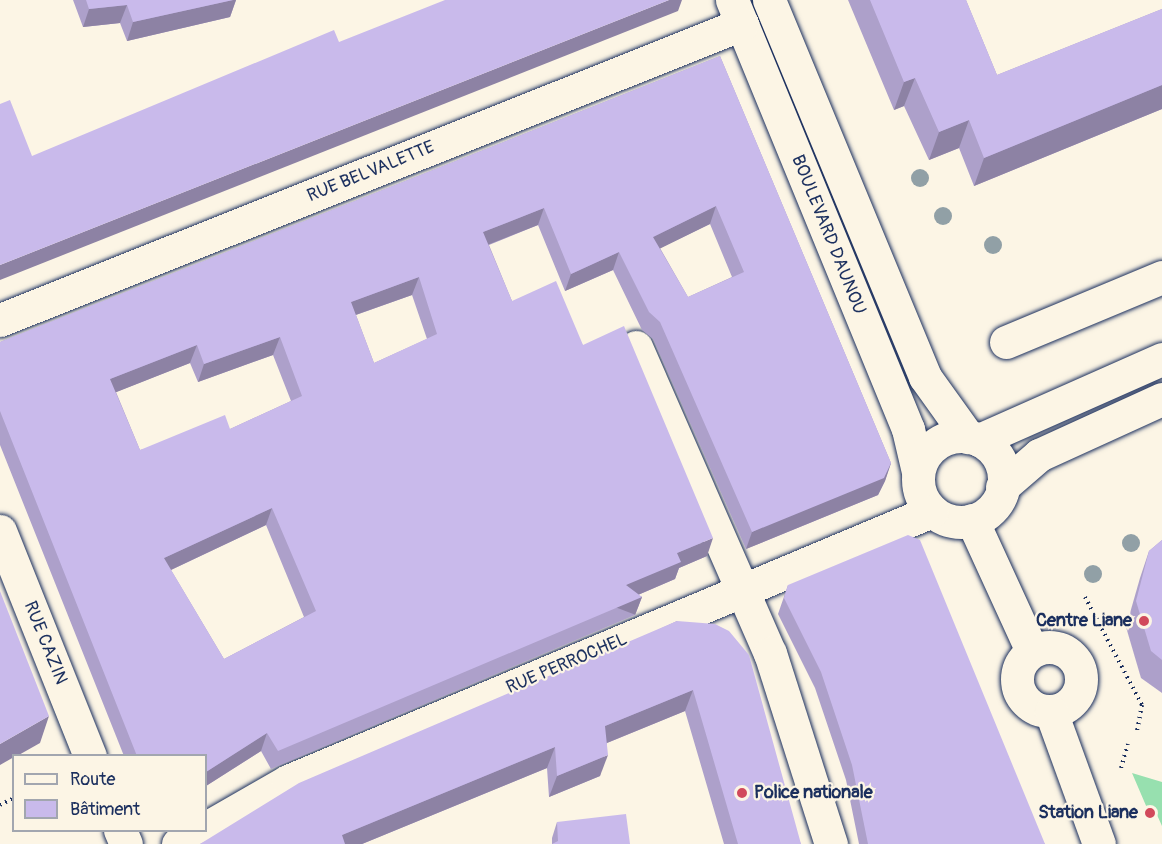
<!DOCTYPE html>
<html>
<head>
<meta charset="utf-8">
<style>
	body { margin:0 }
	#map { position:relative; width:1162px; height:844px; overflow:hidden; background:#fcf5e5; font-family:Pangolin,sans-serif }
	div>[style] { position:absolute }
	.green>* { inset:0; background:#97e0af }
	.path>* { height:4px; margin-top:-2px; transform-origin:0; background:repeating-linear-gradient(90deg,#1b2f5e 0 1.5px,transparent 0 6px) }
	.roads { filter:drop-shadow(0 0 2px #1b2f5e) drop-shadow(0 0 2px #1b2f5e) }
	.minor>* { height:33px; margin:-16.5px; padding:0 16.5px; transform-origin:16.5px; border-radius:16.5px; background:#fcf5e5 }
	.minor>.ring { margin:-16.5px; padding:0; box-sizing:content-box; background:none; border:33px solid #fcf5e5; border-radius:50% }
	.trees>* { width:18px; height:18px; margin:-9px; border-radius:50%; background:#91a0a6 }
	.wall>* { inset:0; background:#ada0ca }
	.shaded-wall>* { inset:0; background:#8d82a4; transform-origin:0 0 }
	.building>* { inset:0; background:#c9baeb }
	.dots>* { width:16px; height:16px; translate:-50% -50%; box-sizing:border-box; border:3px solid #fcf5e5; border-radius:50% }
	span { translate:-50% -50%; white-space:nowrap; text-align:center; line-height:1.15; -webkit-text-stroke:4.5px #fcf5e5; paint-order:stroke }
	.street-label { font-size:18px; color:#1b2f5e }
	.poi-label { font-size:18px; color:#1b2f5e; font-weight:700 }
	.right { translate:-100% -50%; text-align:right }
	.left { translate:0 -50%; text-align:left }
	.legend { position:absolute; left:12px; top:754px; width:195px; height:78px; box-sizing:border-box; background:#fcf5e5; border:2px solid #a2a6af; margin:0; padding:8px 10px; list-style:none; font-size:18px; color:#1b2f5e }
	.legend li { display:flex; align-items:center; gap:12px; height:30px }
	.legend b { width:30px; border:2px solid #a2a6af }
</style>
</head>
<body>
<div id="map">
	<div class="green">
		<div style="clip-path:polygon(1132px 773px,1162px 782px,1162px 826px,1153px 806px,1147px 808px)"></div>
	</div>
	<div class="path">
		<div style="left:1085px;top:597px;width:122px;rotate:62.2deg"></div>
		<div style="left:1142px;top:705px;width:26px;rotate:101deg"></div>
		<div style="left:1121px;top:768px;width:25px;rotate:-74deg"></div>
		<div style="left:0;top:805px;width:16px;rotate:-27deg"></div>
	</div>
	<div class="roads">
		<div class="minor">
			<div style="left:732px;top:0;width:464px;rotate:67.7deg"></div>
			<div style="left:908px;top:429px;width:44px;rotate:76.9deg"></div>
			<div style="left:769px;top:0;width:408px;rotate:67.5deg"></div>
			<div style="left:925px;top:377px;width:74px;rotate:54.4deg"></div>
			<div style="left:0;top:320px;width:799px;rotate:-21.75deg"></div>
			<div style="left:1006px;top:342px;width:169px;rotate:-22.6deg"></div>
			<div style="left:636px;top:347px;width:334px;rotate:66.4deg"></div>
			<div style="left:770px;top:653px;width:201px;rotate:72.3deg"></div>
			<div class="ring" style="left:918px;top:436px;width:53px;height:53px"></div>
			<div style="left:979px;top:440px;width:200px;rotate:-23.9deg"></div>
			<div style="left:1002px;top:487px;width:49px;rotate:-40.9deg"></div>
			<div style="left:1039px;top:455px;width:135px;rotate:-24.5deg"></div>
			<div style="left:972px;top:520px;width:144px;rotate:65.4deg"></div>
			<div style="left:0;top:531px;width:242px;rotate:68.2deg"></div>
			<div class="ring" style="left:1017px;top:647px;width:31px;height:31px"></div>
			<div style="left:1051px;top:712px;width:140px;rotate:70deg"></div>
			<div style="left:206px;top:828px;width:95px;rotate:-29.8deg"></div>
			<div style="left:288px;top:781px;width:698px;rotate:-22.75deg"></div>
			<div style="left:120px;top:830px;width:15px;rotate:67deg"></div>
			<div style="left:178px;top:844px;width:27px;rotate:-31deg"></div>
		</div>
	</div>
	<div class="trees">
		<div style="left:920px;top:178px"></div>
		<div style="left:943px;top:216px"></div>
		<div style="left:993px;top:245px"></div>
		<div style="left:1131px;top:543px"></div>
		<div style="left:1093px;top:574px"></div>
	</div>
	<div class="wall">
		<div style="clip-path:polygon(73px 0,236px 0,230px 17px,127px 41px,120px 23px,83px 27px)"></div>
		<div style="clip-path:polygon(848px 0,966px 0,997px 75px,1162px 9px,1162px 109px,974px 186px,959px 148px,929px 160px,904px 106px,894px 110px)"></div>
		<div style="clip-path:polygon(evenodd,720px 56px,891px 463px,885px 481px,878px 495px,746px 549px,653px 339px,642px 330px,613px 270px,565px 291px,538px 225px,489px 245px,512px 301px,583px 345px,707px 556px,679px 568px,675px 579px,638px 595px,642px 597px,635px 615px,271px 769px,261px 751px,206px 786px,206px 756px,124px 756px,0 445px,0 342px,720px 56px,710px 224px,732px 277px,688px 297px,660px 248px,710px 224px,720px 56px,412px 295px,427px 339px,374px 363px,356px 315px,412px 295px,720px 56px,273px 355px,291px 401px,230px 429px,140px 450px,116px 392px,190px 363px,198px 382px,273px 355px,720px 56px,266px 525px,304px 617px,224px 659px,171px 570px,266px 525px)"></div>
		<div style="clip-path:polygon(1162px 540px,1162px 693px,1141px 678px,1126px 627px,1140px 578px,1149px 551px)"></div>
		<div style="clip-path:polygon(788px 585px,1045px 844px,859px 844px,846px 780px,815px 688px,778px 614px)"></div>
		<div style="clip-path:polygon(677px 621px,801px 844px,724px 844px,685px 711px,607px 743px,600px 776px,549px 797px,547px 768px,362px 844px,200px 844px)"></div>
		<div style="clip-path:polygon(557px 822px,630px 844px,552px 844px,552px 838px)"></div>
	</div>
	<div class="shaded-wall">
		<div style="clip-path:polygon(233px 0,236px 0,230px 17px,127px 41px,133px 22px)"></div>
		<div style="clip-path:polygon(669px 0,682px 0,678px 11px,0 280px,0 265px)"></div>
		<div style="clip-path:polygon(127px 5px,120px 23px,83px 27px,89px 9px)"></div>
		<div style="clip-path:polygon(915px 78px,904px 106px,894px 110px,904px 82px)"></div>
		<div style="clip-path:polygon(1162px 85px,1162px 109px,974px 186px,984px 158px)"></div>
		<div style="clip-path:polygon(969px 120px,959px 148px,929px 160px,939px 132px)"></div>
		<div style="clip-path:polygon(716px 206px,710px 224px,647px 255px,653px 237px)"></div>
		<div style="clip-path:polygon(544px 208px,538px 225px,477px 249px,483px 232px)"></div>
		<div style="clip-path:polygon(619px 252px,613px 270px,565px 291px,571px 274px)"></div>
		<div style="clip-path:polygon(419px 277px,412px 295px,344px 319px,351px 302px)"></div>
		<div style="clip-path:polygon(280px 337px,273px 355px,198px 382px,204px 364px)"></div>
		<div style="clip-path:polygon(197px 345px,190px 363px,104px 397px,110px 379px)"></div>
		<div style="clip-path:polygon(891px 463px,885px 481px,878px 495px,746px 549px,752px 532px)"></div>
		<div style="clip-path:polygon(272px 508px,266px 525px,158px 576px,164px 558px)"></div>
		<div style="clip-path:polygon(713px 538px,707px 556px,679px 568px,675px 579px,619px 603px,626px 585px,677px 553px)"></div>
		<div style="left:642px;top:597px;width:19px;height:395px;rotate:111deg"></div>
		<div style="clip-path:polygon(693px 690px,685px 711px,597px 747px,605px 726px)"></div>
		<div style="clip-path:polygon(49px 716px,40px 743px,17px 756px,14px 756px,14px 757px,0 765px,0 744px)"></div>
		<div style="clip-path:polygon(267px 733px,261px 751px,206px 786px,206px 772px)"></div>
		<div style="clip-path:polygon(555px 747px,547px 768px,362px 844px,338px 844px,342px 835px)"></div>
		<div style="clip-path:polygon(608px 755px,600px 776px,549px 797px,557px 776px)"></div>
	</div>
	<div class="building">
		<div style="clip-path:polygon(86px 0,233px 0,133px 22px,127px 5px,89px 9px)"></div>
		<div style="clip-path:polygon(445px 0,669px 0,0 265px,0 104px,10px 100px,32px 156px,334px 30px,339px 42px)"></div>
		<div style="clip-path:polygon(870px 0,966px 0,997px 75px,1162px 9px,1162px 85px,984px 158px,969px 120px,939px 132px,915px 78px,904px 82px)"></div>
		<div style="clip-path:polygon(evenodd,720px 56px,891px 463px,884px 478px,752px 532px,660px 322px,649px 312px,619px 252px,571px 274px,544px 208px,483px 232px,512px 301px,556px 281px,583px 345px,624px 326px,713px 538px,677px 553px,681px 562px,626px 585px,642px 597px,278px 751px,267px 733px,206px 772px,206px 756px,137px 756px,0 411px,0 342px,720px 56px,716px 206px,744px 272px,688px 297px,653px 237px,716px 206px,720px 56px,419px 277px,437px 334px,374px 363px,351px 302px,419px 277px,720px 56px,280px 337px,302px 396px,230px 429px,225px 415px,140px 450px,110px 379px,197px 345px,204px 364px,280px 337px,720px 56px,272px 508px,316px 611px,224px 659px,164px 558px,272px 508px)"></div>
		<div style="clip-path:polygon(908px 535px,920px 540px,1045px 844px,868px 844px,852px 765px,821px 672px,784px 598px,788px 585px)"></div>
		<div style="clip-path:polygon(1162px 540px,1162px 660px,1151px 651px,1136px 601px,1149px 551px)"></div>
		<div style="clip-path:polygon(0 591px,49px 716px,0 744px)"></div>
		<div style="clip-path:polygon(677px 621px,715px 624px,729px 631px,749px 655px,801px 844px,738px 844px,693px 690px,605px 726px,608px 755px,557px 776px,555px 747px,342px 835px,345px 844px,200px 844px,299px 783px)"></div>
		<div style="clip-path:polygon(626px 814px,630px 844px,552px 844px,558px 841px,557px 822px)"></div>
	</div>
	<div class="dots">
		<div style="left:1144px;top:621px;background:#d1495b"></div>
		<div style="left:742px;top:793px;background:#d1495b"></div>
		<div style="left:1150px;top:813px;background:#d1495b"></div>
	</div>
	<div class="street-label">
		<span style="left:371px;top:172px;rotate:-22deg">RUE BELVALETTE</span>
		<span style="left:828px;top:235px;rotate:68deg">BOULEVARD DAUNOU</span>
		<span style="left:45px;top:643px;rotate:68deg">RUE CAZIN</span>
		<span style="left:567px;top:664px;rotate:-23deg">RUE PERROCHEL</span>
	</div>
	<div class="poi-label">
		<span class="right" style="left:1132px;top:621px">Centre Liane</span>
		<span class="left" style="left:754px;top:793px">Police nationale</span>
		<span class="right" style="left:1138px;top:813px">Station Liane</span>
	</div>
	<ul class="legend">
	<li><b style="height:8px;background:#fcf5e5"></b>Route</li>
	<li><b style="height:16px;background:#c9baeb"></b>Bâtiment</li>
	</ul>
</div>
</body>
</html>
